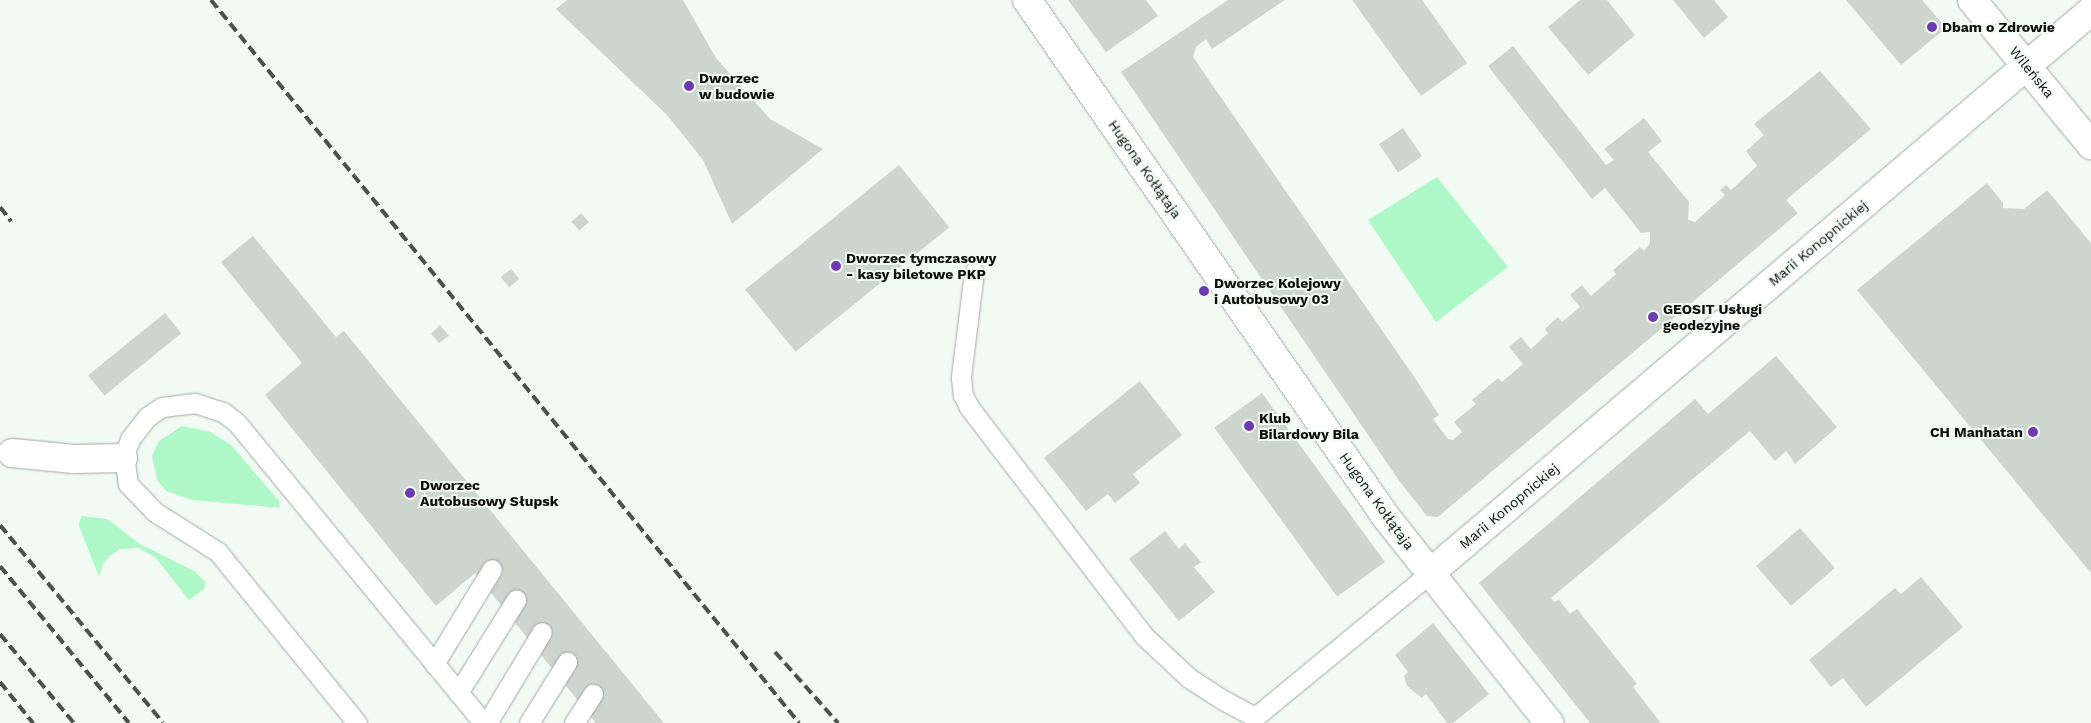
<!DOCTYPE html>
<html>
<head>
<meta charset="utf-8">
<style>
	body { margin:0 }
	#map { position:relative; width:2091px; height:723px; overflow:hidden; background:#f1fbf4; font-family:"Work Sans",sans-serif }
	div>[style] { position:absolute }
	.green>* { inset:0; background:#aef8c7 }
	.building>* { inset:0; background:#ccd6cf; transform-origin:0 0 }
	.roads { filter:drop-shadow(0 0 1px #a0aaa3) drop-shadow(0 0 1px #a0aaa3) }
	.lane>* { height:19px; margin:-9.5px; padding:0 9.5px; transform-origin:9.5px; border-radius:9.5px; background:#fff }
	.street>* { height:28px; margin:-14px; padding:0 14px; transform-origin:14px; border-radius:14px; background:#fff }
	.secondary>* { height:28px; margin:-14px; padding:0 14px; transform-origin:14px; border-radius:14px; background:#fff }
	.rail>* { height:4px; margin-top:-2px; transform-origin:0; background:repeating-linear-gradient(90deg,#4c514d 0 10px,transparent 0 15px) }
	.dots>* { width:14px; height:14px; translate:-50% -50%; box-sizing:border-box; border:2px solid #f1fbf4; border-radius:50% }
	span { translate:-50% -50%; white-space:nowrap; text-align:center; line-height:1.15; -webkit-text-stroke:4px #f1fbf4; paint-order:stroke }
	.poi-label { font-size:14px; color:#0b0e0b; font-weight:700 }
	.left { translate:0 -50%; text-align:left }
	.right { translate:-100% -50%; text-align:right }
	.street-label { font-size:14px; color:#0b0e0b }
</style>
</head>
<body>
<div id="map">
	<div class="green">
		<div style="clip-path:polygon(1437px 177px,1508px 267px,1436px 322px,1368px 220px)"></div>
		<div style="clip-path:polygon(182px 426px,211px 432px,232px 446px,279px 501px,280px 508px,193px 500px,166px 491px,157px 480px,152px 456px,159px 441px)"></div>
		<div style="clip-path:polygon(81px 516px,107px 519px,140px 544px,194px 571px,206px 582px,204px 589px,189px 600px,155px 557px,138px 548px,120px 549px,110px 556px,103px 564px,99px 577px,79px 526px)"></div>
	</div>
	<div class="building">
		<div style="clip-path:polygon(567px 0,683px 0,716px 58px,770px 119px,823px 149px,732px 224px,703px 160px,667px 115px,556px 9px)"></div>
		<div style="clip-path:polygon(1068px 0,1146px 0,1158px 16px,1106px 52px)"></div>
		<div style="clip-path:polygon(1228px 0,1285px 0,1212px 49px,1206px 39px,1196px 47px,1193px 57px,1415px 378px,1439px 415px,1433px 419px,1448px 439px,1453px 440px,1462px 432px,1454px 422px,1476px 404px,1472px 400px,1498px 378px,1502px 382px,1523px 364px,1509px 347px,1521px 337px,1531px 349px,1548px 333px,1545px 329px,1558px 317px,1562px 322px,1580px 307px,1570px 295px,1582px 285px,1591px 296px,1616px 274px,1613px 270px,1640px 247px,1644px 251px,1650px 243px,1650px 232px,1641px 233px,1605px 188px,1592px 199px,1488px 66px,1513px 46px,1606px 165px,1614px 160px,1604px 149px,1644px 118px,1662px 141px,1648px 152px,1689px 202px,1688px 220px,1695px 222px,1725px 195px,1720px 190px,1726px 185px,1731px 190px,1757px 166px,1746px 151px,1764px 135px,1754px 124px,1820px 71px,1871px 129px,1786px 200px,1798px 213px,1438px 517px,1427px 516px,1400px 482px,1121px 72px)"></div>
		<div style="clip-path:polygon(1352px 0,1422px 0,1467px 63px,1421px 96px)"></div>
		<div style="clip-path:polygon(1580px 0,1607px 0,1635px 35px,1588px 75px,1548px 27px)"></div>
		<div style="clip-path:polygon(1673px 0,1714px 0,1728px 17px,1704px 38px)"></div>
		<div style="clip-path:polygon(1846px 0,1922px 0,1946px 28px,1901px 65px)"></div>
		<div style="left:1403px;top:128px;width:34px;height:29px;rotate:56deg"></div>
		<div style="left:899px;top:165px;width:80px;height:198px;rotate:51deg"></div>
		<div style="clip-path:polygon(1987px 183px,2003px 203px,2003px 208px,2024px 209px,2047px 190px,2091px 243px,2091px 573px,1857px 290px)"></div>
		<div style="left:581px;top:213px;width:12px;height:13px;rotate:48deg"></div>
		<div style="clip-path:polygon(253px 236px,336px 337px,344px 331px,664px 723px,596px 723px,475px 573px,436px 606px,265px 395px,302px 363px,221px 262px)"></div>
		<div style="left:511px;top:269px;width:13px;height:13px;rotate:51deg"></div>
		<div style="left:165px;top:313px;width:26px;height:99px;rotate:51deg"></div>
		<div style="clip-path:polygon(440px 325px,449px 336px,439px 343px,431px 334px)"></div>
		<div style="clip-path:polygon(1776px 356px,1837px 427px,1795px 464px,1786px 451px,1775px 461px,1750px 431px,1551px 598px,1554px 602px,1559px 600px,1570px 614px,1577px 609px,1637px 684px,1633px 687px,1661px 723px,1590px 723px,1479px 583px,1695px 399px,1708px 414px)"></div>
		<div style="clip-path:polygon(1140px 381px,1182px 435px,1133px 474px,1140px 483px,1115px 503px,1108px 494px,1086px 511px,1044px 458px)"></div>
		<div style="left:1262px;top:393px;width:209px;height:59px;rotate:54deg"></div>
		<div style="left:1800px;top:528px;width:53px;height:58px;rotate:49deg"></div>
		<div style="clip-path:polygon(1165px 531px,1179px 549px,1185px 543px,1201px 562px,1194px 567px,1215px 592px,1179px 621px,1129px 559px)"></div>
		<div style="clip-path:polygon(1921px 577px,1963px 627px,1866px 707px,1843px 678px,1831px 687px,1809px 660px,1895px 588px,1901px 594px)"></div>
		<div style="clip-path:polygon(1433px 623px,1489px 694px,1453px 723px,1447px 723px,1426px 694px,1422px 698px,1407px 686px,1404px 676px,1408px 672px,1395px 655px)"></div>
	</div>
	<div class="roads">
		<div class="lane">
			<div style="left:974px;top:272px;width:106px;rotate:97.1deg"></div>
			<div style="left:961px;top:377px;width:18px;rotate:84deg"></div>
			<div style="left:963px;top:395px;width:13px;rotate:63deg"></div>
			<div style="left:969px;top:407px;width:288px;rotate:52.6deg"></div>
			<div style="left:1144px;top:636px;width:62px;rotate:43deg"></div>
			<div style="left:1189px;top:678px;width:40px;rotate:32.9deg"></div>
			<div style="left:1223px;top:700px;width:36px;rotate:28deg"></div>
			<div style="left:1255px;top:717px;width:227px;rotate:-39.4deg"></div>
			<div style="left:434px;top:664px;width:111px;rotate:-58.6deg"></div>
			<div style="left:458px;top:693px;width:110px;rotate:-58.1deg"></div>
			<div style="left:357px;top:723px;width:220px;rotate:-129.1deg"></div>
			<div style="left:218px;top:552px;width:75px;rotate:-147.6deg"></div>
			<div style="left:155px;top:512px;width:39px;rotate:-134deg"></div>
			<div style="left:128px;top:484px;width:29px;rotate:-98deg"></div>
			<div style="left:124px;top:455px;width:17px;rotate:-69deg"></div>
			<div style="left:130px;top:439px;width:28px;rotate:-52deg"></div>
			<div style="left:147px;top:417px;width:18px;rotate:-34deg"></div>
			<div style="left:162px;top:407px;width:33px;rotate:-7deg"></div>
			<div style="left:195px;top:403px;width:29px;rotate:18deg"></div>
			<div style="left:223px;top:412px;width:18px;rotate:38deg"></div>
			<div style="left:237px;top:423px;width:388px;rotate:50.6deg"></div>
			<div style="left:487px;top:723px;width:106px;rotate:-58.9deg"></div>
			<div style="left:529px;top:723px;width:72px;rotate:-58.1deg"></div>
			<div style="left:574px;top:723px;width:35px;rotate:-57deg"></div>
		</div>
		<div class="street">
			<div style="left:1972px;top:0;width:188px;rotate:50.6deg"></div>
			<div style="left:12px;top:453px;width:62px;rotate:5.5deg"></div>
			<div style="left:74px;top:459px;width:49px;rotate:-1.2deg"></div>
			<div style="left:1430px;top:573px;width:868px;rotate:-40.37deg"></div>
		</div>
		<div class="secondary">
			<div style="left:1027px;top:0;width:629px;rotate:55.22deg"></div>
			<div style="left:1386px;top:517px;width:263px;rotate:51.6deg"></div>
		</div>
	</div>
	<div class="rail">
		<div style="left:211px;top:0;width:932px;rotate:50.88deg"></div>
		<div style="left:0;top:207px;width:18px;rotate:52deg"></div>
		<div style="left:0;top:525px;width:256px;rotate:50.5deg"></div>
		<div style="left:0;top:566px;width:203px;rotate:50.6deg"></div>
		<div style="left:0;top:634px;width:116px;rotate:50.3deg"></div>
		<div style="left:775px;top:652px;width:95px;rotate:48.4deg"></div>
		<div style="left:0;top:682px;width:53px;rotate:51.2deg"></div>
	</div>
	<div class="dots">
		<div style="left:1932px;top:27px;background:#6f3ab1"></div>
		<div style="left:689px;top:86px;background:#6f3ab1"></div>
		<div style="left:836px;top:266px;background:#6f3ab1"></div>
		<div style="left:1204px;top:291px;background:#6f3ab1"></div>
		<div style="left:1653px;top:317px;background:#6f3ab1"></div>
		<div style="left:1249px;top:426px;background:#6f3ab1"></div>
		<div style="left:2033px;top:432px;background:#6f3ab1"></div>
		<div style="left:410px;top:493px;background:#6f3ab1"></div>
	</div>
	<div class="poi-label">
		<span class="left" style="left:1942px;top:27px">Dbam o Zdrowie</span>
		<span class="left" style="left:699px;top:86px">Dworzec<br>w budowie</span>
		<span class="left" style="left:846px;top:266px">Dworzec tymczasowy<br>- kasy biletowe PKP</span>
		<span class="left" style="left:1214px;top:291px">Dworzec Kolejowy<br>i Autobusowy 03</span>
		<span class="left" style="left:1663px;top:317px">GEOSIT Usługi<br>geodezyjne</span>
		<span class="left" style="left:1259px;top:426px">Klub<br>Bilardowy Bila</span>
		<span class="right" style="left:2023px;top:432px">CH Manhatan</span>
		<span class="left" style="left:420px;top:493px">Dworzec<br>Autobusowy Słupsk</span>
	</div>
	<div class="street-label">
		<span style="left:2032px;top:72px;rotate:51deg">Wileńska</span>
		<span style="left:1145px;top:169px;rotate:55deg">Hugona Kołłątaja</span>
		<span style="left:1818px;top:243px;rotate:-40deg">Marii Konopnickiej</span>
		<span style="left:1377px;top:501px;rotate:54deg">Hugona Kołłątaja</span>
		<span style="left:1509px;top:506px;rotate:-40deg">Marii Konopnickiej</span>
	</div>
</div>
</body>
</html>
